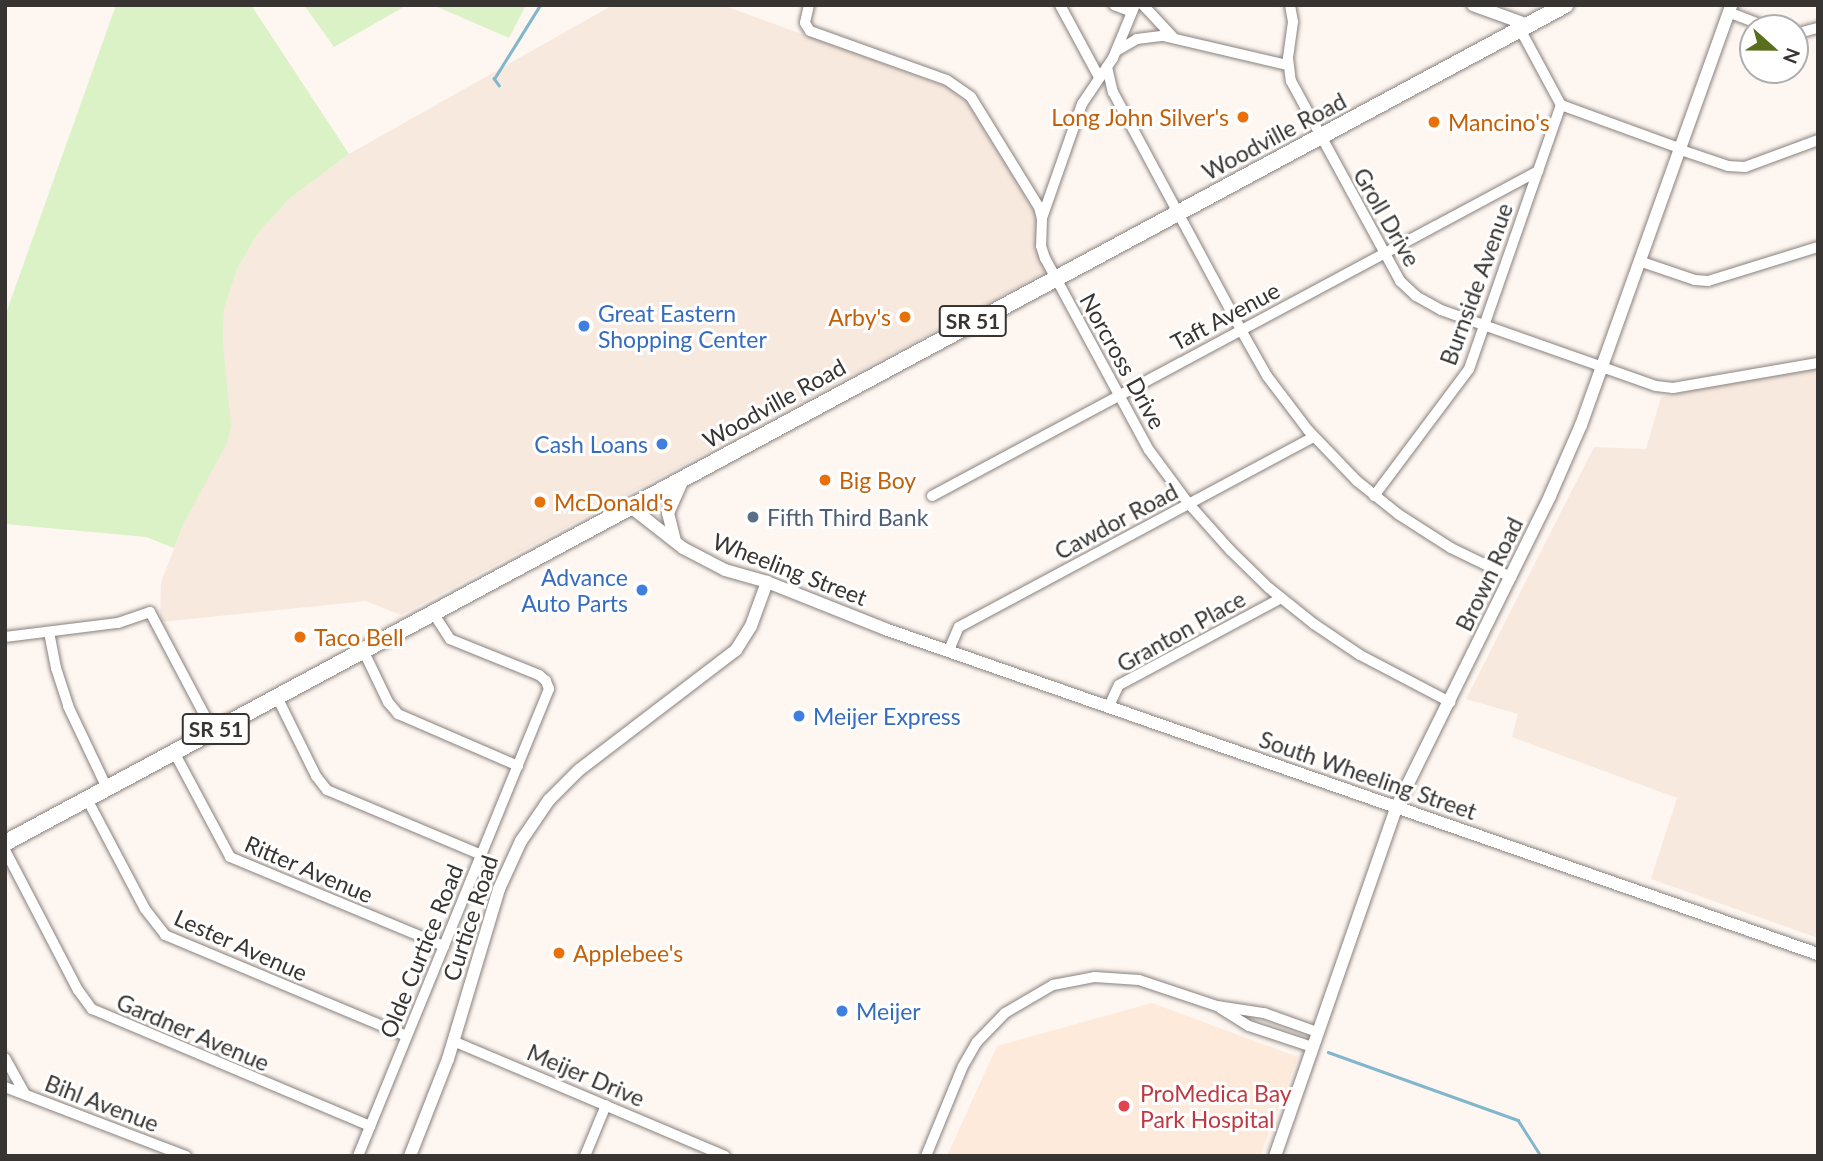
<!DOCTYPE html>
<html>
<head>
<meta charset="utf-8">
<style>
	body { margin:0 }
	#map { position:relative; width:1823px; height:1161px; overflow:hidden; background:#fef6f1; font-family:Lato,sans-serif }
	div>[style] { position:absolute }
	.built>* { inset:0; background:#f8e9df }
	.medical>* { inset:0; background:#fdeada }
	.green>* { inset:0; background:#daf2c6 }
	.stream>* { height:2.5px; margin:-1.25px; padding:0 1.25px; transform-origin:1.25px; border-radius:1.25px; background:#81b6cc }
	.roads { filter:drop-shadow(0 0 2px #88817d) drop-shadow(0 0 2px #88817d) }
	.minor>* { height:10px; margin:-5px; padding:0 5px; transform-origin:5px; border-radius:5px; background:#fff }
	.tertiary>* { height:12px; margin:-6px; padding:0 6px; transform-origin:6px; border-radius:6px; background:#fff }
	.primary>* { height:16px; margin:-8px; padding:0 8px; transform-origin:8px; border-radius:8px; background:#fff }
	.dots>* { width:19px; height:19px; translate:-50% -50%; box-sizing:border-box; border:4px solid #fff; border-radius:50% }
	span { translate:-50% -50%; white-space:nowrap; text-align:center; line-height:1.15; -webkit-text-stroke:6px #fff; paint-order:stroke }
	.shield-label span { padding:2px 5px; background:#fff; border:2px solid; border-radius:5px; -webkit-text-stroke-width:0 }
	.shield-label { font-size:21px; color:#373432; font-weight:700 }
	.food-label { font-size:23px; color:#c56008 }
	.right { translate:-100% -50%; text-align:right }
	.left { translate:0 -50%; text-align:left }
	.street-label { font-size:23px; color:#373432 }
	.shop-label { font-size:23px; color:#366cbe }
	.service-label { font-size:23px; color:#4e5e75 }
	.health-label { font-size:23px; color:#be3a42 }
	.frame { position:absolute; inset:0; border:7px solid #373432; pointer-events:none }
	.north { position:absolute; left:1739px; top:14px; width:70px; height:70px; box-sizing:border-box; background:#fff; border:2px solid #afaead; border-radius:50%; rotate:111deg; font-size:19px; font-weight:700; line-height:28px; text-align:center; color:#373432 }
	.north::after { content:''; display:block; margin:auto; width:24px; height:32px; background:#596e1e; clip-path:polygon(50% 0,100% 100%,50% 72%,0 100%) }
</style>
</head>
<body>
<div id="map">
	<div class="built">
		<div style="clip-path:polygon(613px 5px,722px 5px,947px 87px,968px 104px,1036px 214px,1047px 271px,401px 615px,366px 601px,160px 622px,161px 582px,185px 521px,223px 344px,224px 309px,238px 267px,259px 232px,289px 199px,349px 154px)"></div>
		<div style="clip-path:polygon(1818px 366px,1818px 938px,1651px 879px,1677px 798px,1512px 737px,1518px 714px,1466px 699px,1594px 447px,1646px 449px,1661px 397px)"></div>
	</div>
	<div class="medical">
		<div style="clip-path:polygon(1152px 1003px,1298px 1057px,1260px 1156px,947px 1156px,997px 1046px)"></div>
	</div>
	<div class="green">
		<div style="clip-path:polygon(116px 5px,251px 5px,349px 154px,289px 199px,259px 232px,238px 267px,224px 309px,223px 344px,231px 425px,227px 443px,185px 521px,174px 548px,146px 537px,5px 524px,5px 316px)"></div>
		<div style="clip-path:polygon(304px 5px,407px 5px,334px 47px)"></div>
		<div style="clip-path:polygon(433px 5px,526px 5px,509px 38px)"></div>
	</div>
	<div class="stream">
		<div style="left:499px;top:86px;width:9px;rotate:-126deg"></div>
		<div style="left:494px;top:79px;width:87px;rotate:-58.1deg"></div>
		<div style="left:1328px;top:1052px;width:202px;rotate:19.7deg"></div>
		<div style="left:1518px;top:1120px;width:43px;rotate:57.4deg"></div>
	</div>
	<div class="roads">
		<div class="minor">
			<div style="left:809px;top:5px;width:18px;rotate:103deg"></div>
			<div style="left:805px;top:23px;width:9px;rotate:58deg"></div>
			<div style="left:810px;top:31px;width:145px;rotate:19.7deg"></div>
			<div style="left:947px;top:80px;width:29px;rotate:35deg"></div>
			<div style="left:971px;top:97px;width:129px;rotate:58.3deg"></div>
			<div style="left:1039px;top:207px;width:12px;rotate:76deg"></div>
			<div style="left:1042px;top:219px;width:27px;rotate:92deg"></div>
			<div style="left:1041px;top:246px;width:13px;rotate:72deg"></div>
			<div style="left:1045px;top:258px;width:218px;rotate:61.6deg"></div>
			<div style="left:1149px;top:450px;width:67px;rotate:53.5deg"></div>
			<div style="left:1189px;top:504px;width:62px;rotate:48.3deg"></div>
			<div style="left:1230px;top:550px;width:54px;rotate:44.3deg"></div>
			<div style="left:1269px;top:588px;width:58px;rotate:38.7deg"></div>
			<div style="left:1314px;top:624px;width:55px;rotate:34deg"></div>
			<div style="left:1360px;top:655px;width:102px;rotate:27.6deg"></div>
			<div style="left:1060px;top:5px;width:82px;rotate:61.6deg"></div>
			<div style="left:1114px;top:5px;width:19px;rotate:21deg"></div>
			<div style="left:1143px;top:5px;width:44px;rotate:46.8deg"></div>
			<div style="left:1290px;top:5px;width:17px;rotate:80deg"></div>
			<div style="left:1293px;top:22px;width:36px;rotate:98deg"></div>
			<div style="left:1288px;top:58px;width:23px;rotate:83deg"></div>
			<div style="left:1291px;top:81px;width:228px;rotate:61.4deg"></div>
			<div style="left:1400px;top:281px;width:22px;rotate:43deg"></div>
			<div style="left:1416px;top:296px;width:29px;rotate:29deg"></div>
			<div style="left:1441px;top:310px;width:172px;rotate:19.4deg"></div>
			<div style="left:1728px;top:12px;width:45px;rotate:20.9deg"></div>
			<div style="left:1520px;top:29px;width:86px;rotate:61.7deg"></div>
			<div style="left:1561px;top:105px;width:126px;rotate:20deg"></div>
			<div style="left:1795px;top:34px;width:24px;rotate:-15deg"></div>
			<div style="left:1118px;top:50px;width:22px;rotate:-30deg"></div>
			<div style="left:1137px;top:39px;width:26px;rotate:-7deg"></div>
			<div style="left:1163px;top:36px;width:128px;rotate:13.1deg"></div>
			<div style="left:1107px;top:67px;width:26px;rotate:77deg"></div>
			<div style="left:1113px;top:92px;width:270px;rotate:61.7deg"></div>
			<div style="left:1241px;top:330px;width:53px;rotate:60.5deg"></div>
			<div style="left:1267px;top:376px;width:68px;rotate:52.8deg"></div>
			<div style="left:1308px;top:430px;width:71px;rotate:46.1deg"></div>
			<div style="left:1357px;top:481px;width:53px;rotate:38.8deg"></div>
			<div style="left:1398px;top:514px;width:63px;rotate:32.7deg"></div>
			<div style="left:1451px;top:548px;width:67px;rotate:25.8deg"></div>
			<div style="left:1678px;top:149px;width:53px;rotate:18.8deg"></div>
			<div style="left:1728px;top:166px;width:17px;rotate:3deg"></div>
			<div style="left:1745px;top:167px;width:78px;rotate:-20.3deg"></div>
			<div style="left:1042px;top:218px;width:121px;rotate:-70.7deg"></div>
			<div style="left:1082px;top:104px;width:55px;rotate:-56deg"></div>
			<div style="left:1113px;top:58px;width:57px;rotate:-67.5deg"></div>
			<div style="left:1639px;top:261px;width:59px;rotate:18.7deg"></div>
			<div style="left:1695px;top:280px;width:13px;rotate:4deg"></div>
			<div style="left:1708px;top:281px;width:115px;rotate:-17.2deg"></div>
			<div style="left:1602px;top:367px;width:57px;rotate:19.4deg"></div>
			<div style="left:1656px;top:386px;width:17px;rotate:7deg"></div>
			<div style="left:1673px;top:388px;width:147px;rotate:-9.8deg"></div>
			<div style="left:932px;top:496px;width:688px;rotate:-28.2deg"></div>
			<div style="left:1374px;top:496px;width:159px;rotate:-53.2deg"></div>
			<div style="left:1469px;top:369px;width:280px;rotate:-70.8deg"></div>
			<div style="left:49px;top:632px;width:37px;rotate:79deg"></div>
			<div style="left:56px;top:668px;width:40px;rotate:72deg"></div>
			<div style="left:68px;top:706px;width:91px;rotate:64.6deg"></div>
			<div style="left:5px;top:637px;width:114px;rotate:-7.1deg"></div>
			<div style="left:118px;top:623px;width:34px;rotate:-19deg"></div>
			<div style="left:150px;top:612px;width:135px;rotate:62.1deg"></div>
			<div style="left:363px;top:650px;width:58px;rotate:64.3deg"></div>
			<div style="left:388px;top:702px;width:16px;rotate:50deg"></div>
			<div style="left:398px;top:714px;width:131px;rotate:23.4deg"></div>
			<div style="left:949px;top:650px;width:25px;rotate:-67deg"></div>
			<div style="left:959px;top:627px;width:402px;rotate:-28.2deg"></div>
			<div style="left:277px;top:697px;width:88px;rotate:63.7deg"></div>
			<div style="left:316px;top:776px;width:18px;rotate:52deg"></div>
			<div style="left:327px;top:790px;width:168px;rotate:22.8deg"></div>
			<div style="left:1109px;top:706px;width:23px;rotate:-65deg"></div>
			<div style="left:1119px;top:685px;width:184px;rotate:-28.2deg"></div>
			<div style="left:174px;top:752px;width:119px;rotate:61.9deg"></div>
			<div style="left:230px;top:857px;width:232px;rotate:22.6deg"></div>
			<div style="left:87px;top:799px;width:124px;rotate:62.2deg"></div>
			<div style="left:145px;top:909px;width:33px;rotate:52deg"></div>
			<div style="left:165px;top:935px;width:262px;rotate:22.7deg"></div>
			<div style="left:5px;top:850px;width:158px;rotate:62.5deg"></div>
			<div style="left:78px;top:990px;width:24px;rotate:54deg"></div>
			<div style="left:92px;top:1009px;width:302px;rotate:22.8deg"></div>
			<div style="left:1220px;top:1008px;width:34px;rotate:32deg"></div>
			<div style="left:1249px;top:1026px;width:66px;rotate:18.4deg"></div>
			<div style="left:453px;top:1041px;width:295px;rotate:22.9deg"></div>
			<div style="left:5px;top:1058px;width:41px;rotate:60.9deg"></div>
			<div style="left:5px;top:1087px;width:194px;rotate:20.9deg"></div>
			<div style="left:358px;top:1156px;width:505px;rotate:-67.76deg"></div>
			<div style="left:549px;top:689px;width:9px;rotate:-111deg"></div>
			<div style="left:546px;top:681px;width:9px;rotate:-139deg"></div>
			<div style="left:539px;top:675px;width:96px;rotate:-158deg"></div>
			<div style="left:450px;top:639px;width:31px;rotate:-123deg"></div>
			<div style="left:585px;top:1156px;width:55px;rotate:-67.6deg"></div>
			<div style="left:926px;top:1156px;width:97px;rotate:-67.7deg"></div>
			<div style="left:963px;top:1066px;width:28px;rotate:-60deg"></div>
			<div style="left:977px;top:1042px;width:40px;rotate:-46deg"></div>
			<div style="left:1005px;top:1013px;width:56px;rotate:-30.3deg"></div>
			<div style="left:1053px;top:985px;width:43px;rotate:-10.8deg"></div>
			<div style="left:1095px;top:977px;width:44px;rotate:3.9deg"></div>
			<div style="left:1139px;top:980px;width:82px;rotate:18.4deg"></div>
			<div style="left:1217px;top:1006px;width:48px;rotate:8.5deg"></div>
			<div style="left:1264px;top:1013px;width:56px;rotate:19.7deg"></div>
		</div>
		<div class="tertiary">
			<div style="left:1473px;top:5px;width:59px;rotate:20deg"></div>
			<div style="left:632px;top:508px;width:65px;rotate:38.1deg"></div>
			<div style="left:683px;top:548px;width:47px;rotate:27.6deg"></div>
			<div style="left:725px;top:570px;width:44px;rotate:15.9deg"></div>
			<div style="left:767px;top:582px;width:127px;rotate:21.7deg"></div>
			<div style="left:885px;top:629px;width:988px;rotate:19.21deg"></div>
			<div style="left:675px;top:541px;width:29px;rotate:-104deg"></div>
			<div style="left:668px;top:513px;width:37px;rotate:-66deg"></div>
			<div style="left:410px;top:1156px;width:104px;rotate:-68.6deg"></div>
			<div style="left:448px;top:1059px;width:177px;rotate:-73.3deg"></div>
			<div style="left:499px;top:889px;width:53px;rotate:-65.4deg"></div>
			<div style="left:521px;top:841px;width:50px;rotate:-55.7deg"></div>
			<div style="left:549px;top:800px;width:42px;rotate:-45deg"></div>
			<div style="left:579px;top:770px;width:198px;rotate:-37.4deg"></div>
			<div style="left:736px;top:650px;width:28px;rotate:-58deg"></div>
			<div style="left:751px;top:626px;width:47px;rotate:-70deg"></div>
			<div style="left:1275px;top:1156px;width:368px;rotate:-70.8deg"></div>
			<div style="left:1396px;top:808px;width:348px;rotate:-63.7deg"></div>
			<div style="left:1550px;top:496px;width:77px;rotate:-66.4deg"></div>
			<div style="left:1581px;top:425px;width:446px;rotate:-70.3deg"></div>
		</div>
		<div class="primary">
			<div style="left:5px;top:843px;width:1771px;rotate:-28.24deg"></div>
		</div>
	</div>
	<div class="dots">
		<div style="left:1243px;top:117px;background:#e8710a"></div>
		<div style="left:1434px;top:122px;background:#e8710a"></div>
		<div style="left:905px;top:317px;background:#e8710a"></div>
		<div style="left:584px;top:326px;background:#3f7fe0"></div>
		<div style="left:662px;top:444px;background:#3f7fe0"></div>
		<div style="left:825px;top:480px;background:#e8710a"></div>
		<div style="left:540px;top:502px;background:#e8710a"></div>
		<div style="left:753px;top:517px;background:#5c6f8a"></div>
		<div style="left:642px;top:590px;background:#3f7fe0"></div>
		<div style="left:300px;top:637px;background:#e8710a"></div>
		<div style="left:799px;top:716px;background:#3f7fe0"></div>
		<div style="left:559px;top:953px;background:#e8710a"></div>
		<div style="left:842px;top:1011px;background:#3f7fe0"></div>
		<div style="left:1124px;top:1106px;background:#e0444e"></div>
	</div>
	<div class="shield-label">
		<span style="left:973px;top:321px">SR 51</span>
		<span style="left:216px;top:729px">SR 51</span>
	</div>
	<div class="food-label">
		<span class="right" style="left:1229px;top:117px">Long John Silver's</span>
		<span class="left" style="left:1448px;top:122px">Mancino's</span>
		<span class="right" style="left:891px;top:317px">Arby's</span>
		<span class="left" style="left:839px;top:480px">Big Boy</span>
		<span class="left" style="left:554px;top:502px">McDonald's</span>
		<span class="left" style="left:314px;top:637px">Taco Bell</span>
		<span class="left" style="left:573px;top:953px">Applebee's</span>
	</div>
	<div class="street-label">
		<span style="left:1274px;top:136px;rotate:-28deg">Woodville Road</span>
		<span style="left:1387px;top:217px;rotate:60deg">Groll Drive</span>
		<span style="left:1476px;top:284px;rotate:-70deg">Burnside Avenue</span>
		<span style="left:1225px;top:316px;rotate:-28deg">Taft Avenue</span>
		<span style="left:1123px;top:361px;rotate:61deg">Norcross Drive</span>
		<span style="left:774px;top:403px;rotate:-29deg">Woodville Road</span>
		<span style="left:1116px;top:521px;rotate:-28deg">Cawdor Road</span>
		<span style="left:790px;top:569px;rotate:21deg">Wheeling Street</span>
		<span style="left:1489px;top:574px;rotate:-64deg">Brown Road</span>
		<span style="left:1181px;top:631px;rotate:-29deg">Granton Place</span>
		<span style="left:1368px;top:775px;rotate:19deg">South Wheeling Street</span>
		<span style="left:309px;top:869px;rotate:23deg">Ritter Avenue</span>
		<span style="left:470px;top:918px;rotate:-72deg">Curtice Road</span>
		<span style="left:241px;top:945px;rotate:24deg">Lester Avenue</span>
		<span style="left:421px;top:951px;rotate:-68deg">Olde Curtice Road</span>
		<span style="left:193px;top:1032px;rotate:23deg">Gardner Avenue</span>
		<span style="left:586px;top:1075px;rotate:23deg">Meijer Drive</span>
		<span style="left:102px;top:1103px;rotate:21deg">Bihl Avenue</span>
	</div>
	<div class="shop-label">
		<span class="left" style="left:598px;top:326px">Great Eastern<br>Shopping Center</span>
		<span class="right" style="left:648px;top:444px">Cash Loans</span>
		<span class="right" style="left:628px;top:590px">Advance<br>Auto Parts</span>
		<span class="left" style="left:813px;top:716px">Meijer Express</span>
		<span class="left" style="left:856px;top:1011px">Meijer</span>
	</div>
	<div class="service-label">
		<span class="left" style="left:767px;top:517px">Fifth Third Bank</span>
	</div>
	<div class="health-label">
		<span class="left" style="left:1140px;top:1106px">ProMedica Bay<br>Park Hospital</span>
	</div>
	<div class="frame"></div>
	<div class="north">N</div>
</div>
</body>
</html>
